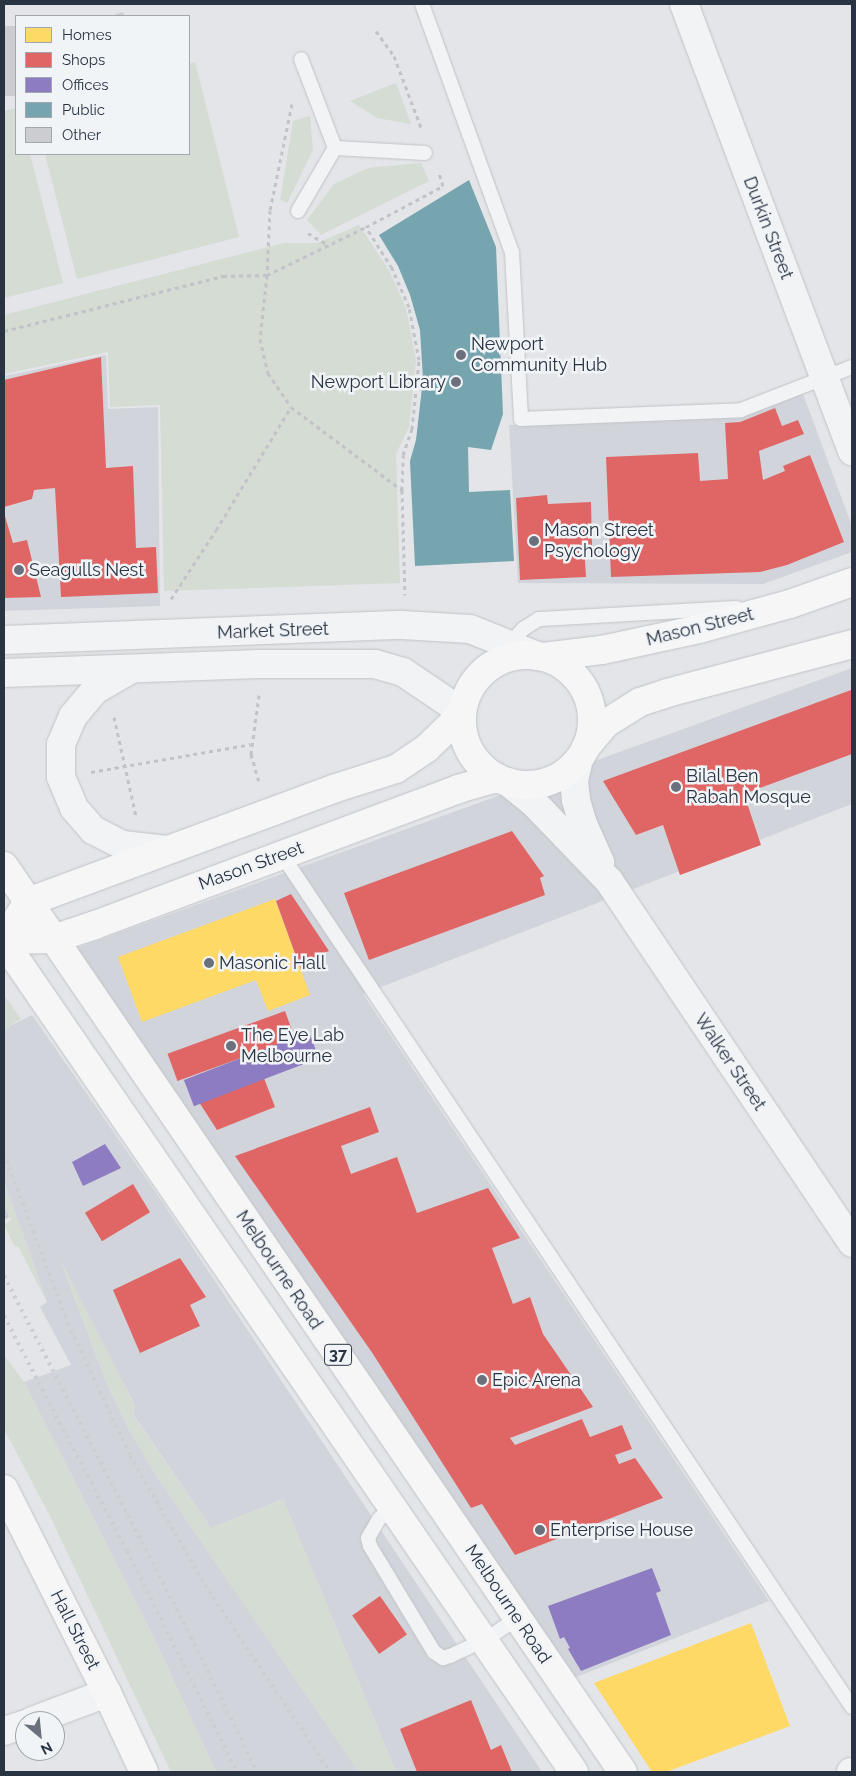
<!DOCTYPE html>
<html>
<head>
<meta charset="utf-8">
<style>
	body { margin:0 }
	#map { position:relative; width:856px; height:1776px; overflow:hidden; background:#e3e5e8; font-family:Raleway,sans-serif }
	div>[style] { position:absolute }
	.built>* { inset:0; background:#d1d5db }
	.green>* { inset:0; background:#d4dcd3 }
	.homes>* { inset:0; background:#ffd966 }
	.shops>* { inset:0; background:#e06666; transform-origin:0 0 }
	.offices>* { inset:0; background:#8e7cc3; transform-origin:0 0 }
	.public>* { inset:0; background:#76a5af }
	.building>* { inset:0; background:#cbcdd0; transform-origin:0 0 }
	.path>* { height:3px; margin-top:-1.5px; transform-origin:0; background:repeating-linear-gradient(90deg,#c2c3c8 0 4px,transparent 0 8px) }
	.roads { filter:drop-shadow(0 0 1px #c1c3c6) drop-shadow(0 0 1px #c1c3c6) }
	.lane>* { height:14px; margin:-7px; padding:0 7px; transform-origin:7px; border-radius:7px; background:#f2f3f5 }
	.street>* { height:28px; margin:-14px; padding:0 14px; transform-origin:14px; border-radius:14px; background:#f2f3f5 }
	.secondary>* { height:28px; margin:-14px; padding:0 14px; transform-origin:14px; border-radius:14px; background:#f6f6f7 }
	.secondary>.ring { margin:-14px; padding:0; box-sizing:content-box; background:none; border:28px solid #f6f6f7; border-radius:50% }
	.primary>* { height:28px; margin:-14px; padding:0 14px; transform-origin:14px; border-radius:14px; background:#f6f6f7 }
	.rail>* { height:4px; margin-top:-2px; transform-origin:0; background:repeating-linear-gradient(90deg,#cbcdd0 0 2.5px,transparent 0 7.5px) }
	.dots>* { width:14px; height:14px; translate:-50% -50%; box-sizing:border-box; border:2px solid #f1f4f7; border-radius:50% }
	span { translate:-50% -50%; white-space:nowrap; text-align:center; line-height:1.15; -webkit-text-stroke:5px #f1f4f7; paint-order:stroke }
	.shield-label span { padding:1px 4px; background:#f1f4f7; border:1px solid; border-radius:4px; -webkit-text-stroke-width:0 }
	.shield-label { font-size:16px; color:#293342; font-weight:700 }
	.street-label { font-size:18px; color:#293342 }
	.poi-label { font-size:18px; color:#293342 }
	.left { translate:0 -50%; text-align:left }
	.right { translate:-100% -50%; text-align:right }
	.frame { position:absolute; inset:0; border:5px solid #293342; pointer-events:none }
	.legend { position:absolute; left:15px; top:15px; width:175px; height:140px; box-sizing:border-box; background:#f1f4f7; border:1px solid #a1a7af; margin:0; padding:6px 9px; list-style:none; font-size:15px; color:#293342 }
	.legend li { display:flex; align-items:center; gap:10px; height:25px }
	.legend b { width:25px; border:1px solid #a1a7af }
	.north { position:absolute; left:15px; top:1711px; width:50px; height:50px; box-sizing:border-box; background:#f1f4f7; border:1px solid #a1a7af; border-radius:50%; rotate:152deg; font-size:14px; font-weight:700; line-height:20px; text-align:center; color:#293342 }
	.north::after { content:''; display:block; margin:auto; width:18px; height:22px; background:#6a717c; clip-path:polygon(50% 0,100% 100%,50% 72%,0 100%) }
</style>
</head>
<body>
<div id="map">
	<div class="built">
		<div style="clip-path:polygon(106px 355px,108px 409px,158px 407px,160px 606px,4px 611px,4px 376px)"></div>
		<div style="clip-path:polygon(803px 394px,852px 526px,852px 552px,763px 584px,518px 583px,509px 425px,739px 417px)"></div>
		<div style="clip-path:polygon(852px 668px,852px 804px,363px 994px,769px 1601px,574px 1678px,74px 949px)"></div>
		<div style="clip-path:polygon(32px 1015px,161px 1200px,542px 1772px,396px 1772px,283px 1499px,211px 1528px,133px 1414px,135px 1406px,61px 1262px,103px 1374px,127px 1426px,155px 1474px,359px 1772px,216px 1772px,152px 1634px,24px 1382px,71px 1365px,40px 1307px,47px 1302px,4px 1181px,4px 1029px)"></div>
	</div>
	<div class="green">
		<div style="clip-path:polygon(195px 62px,239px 237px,77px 279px,45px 154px,189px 154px,189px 64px)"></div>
		<div style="clip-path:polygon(396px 83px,411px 124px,377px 118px,350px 101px)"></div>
		<div style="clip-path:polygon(16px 108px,16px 154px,30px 154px,63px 283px,4px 298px,4px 111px)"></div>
		<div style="clip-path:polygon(310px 116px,313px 150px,287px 203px,280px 200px,293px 121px)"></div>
		<div style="clip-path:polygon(421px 163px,429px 181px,321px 235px,307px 220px,334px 184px,368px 168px)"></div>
		<div style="clip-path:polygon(359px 225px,389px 270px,406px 308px,416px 360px,409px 427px,396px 454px,400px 583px,164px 591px,160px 405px,110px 407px,108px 352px,4px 374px,4px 315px,284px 243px,317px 243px)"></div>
		<div style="clip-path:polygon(4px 995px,21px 1019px,4px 1029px)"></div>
		<div style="clip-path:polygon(4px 1181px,47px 1302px,18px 1246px,15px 1247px,4px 1225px,11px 1220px,4px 1206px)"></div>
		<div style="clip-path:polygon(59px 1256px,135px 1407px,133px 1415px,211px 1528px,283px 1499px,396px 1772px,359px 1772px,155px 1474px,127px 1426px,103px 1374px)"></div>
		<div style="clip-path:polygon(4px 1355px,24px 1382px,76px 1483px,152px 1634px,216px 1772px,171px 1772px,50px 1516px,4px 1429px)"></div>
	</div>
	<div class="homes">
		<div style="clip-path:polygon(275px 899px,310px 995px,268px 1011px,256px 980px,142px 1022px,118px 957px)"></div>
		<div style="clip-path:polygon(751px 1623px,790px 1726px,666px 1772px,652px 1772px,594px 1683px)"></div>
	</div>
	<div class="shops">
		<div style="clip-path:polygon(101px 357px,106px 468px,133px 466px,136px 548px,156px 547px,158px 593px,61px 597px,55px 488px,34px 490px,32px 499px,4px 507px,4px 380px)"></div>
		<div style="clip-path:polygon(775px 408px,782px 426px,798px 420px,804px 434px,759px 451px,763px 480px,785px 471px,783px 466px,810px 455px,844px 542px,787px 565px,760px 572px,611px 577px,606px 457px,698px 453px,700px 481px,728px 479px,725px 423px,740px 422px)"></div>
		<div style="clip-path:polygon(547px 495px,548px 504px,591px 502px,592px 545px,584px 545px,586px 577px,520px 580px,516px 498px)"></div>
		<div style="clip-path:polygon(4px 513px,13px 543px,27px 540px,41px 597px,4px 598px)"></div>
		<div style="clip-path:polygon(851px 690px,852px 754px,744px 794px,761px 845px,680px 875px,663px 825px,636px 835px,603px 781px)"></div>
		<div style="clip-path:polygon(512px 831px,544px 876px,540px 878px,545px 895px,369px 960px,344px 893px)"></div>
		<div style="clip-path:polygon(291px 894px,329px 951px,318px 955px,322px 963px,301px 970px,276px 901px)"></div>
		<div style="left:285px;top:1011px;width:29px;height:125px;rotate:70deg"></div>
		<div style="clip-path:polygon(264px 1078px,275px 1107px,217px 1130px,199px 1102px)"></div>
		<div style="clip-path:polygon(370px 1107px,379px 1132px,341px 1146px,351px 1174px,397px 1157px,417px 1213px,488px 1188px,520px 1238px,492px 1248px,513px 1304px,530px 1297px,543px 1334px,593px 1407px,510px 1438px,515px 1445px,582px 1419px,590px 1437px,622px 1425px,632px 1449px,615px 1455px,619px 1464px,635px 1458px,663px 1498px,515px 1555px,482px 1504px,471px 1508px,373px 1354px,235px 1156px)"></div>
		<div style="left:133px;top:1184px;width:33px;height:56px;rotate:59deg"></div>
		<div style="clip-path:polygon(180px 1258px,206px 1297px,190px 1305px,200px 1326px,140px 1353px,113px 1290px)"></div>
		<div style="left:380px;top:1596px;width:47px;height:34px;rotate:55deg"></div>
		<div style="clip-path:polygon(471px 1700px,491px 1750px,501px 1745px,512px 1772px,417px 1772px,400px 1729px)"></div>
	</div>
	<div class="offices">
		<div style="left:309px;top:1032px;width:28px;height:134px;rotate:69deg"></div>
		<div style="clip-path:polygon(105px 1144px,121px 1168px,83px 1186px,72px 1162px)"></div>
		<div style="clip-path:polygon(652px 1568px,661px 1591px,656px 1593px,671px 1635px,581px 1671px,568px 1649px,570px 1648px,564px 1637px,560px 1639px,548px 1606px)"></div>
	</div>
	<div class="public">
		<div style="clip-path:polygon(469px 180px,496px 247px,503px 414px,491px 450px,468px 447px,469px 492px,510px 490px,514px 561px,415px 566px,410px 461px,416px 440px,423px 379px,420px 330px,410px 295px,398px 266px,379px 235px)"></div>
	</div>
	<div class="building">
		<div style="clip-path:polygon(123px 12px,124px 16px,111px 16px)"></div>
		<div style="left:16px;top:26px;width:70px;height:13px;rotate:90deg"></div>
		<div style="clip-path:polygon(4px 1206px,9px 1217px,4px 1220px)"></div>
	</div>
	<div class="path">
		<div style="left:376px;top:31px;width:31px;rotate:54deg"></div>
		<div style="left:394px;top:56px;width:79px;rotate:69.3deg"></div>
		<div style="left:292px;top:104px;width:108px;rotate:101.7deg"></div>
		<div style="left:270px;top:210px;width:65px;rotate:92.6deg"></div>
		<div style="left:267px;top:275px;width:110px;rotate:-25.9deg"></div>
		<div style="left:308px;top:233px;width:23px;rotate:31deg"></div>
		<div style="left:4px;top:331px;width:226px;rotate:-14.1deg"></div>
		<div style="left:223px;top:276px;width:44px;rotate:-1.3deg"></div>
		<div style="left:267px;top:275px;width:64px;rotate:96.2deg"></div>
		<div style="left:260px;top:339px;width:35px;rotate:77deg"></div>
		<div style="left:268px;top:373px;width:41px;rotate:55.9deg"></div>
		<div style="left:291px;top:407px;width:139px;rotate:36.8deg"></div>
		<div style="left:402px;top:490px;width:105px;rotate:88.4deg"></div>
		<div style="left:402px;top:490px;width:35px;rotate:-88deg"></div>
		<div style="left:403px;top:455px;width:28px;rotate:-71deg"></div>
		<div style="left:412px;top:429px;width:69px;rotate:-84.2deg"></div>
		<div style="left:419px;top:360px;width:54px;rotate:-100.7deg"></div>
		<div style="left:409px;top:307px;width:43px;rotate:-113.6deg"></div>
		<div style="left:392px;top:268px;width:49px;rotate:-122.4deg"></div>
		<div style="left:366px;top:227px;width:87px;rotate:-28deg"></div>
		<div style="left:443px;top:186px;width:14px;rotate:-107deg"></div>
		<div style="left:171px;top:599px;width:82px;rotate:-56.9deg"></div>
		<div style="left:216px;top:530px;width:144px;rotate:-58.6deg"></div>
		<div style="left:259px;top:695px;width:60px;rotate:97.7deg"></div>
		<div style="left:251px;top:754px;width:32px;rotate:74deg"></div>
		<div style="left:114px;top:717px;width:101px;rotate:77.5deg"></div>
		<div style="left:91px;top:772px;width:162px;rotate:-9.9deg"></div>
	</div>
	<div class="roads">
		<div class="lane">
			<div style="left:422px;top:4px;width:264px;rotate:70.1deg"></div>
			<div style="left:512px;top:252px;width:167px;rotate:86.9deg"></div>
			<div style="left:521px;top:419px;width:220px;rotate:-2.3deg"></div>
			<div style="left:741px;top:410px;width:119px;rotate:-21.2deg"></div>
			<div style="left:335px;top:148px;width:90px;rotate:3.2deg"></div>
			<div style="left:298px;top:211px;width:73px;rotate:-59.6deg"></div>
			<div style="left:335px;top:148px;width:95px;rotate:-110.9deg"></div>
			<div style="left:487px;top:669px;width:54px;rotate:-48deg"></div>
			<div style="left:523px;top:629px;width:19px;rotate:-32deg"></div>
			<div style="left:539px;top:619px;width:198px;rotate:-3.2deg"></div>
			<div style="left:282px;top:855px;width:1025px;rotate:56.22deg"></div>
			<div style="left:391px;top:1507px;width:17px;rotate:135deg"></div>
			<div style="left:379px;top:1519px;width:22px;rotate:120deg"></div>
			<div style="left:368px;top:1538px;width:8px;rotate:76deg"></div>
			<div style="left:370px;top:1546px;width:124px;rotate:58.9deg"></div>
			<div style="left:434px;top:1652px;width:11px;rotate:34deg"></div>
			<div style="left:443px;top:1658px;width:7px;rotate:-16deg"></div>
			<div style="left:450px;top:1656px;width:38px;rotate:-25deg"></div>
			<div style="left:485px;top:1640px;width:40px;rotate:-34deg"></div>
		</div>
		<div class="street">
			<div style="left:684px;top:4px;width:478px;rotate:69.4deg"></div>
			<div style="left:4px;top:640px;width:398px;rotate:-2.2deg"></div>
			<div style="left:402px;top:625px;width:68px;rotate:3.4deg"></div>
			<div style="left:470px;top:629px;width:72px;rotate:21.9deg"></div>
			<div style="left:128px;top:671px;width:38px;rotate:150deg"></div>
			<div style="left:95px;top:690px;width:34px;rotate:130deg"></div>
			<div style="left:73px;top:716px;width:30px;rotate:113deg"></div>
			<div style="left:61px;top:744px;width:33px;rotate:90deg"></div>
			<div style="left:61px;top:777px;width:34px;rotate:67deg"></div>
			<div style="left:74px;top:808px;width:29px;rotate:49deg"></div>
			<div style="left:93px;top:830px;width:34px;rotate:27deg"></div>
			<div style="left:123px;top:845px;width:44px;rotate:6.5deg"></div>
			<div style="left:4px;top:673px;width:255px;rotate:-2deg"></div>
			<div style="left:259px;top:664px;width:116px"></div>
			<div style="left:375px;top:664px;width:29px;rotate:16deg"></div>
			<div style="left:403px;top:672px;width:71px;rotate:34.1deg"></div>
			<div style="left:579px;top:759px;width:23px;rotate:103deg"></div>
			<div style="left:574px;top:781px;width:19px;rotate:84deg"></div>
			<div style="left:576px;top:800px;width:25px;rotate:74deg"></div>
			<div style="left:583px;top:824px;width:42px;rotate:65.9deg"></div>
			<div style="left:508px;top:782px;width:32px;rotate:39deg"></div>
			<div style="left:533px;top:802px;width:110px;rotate:46.1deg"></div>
			<div style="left:609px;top:881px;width:436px;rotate:56.1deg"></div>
			<div style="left:32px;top:1721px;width:80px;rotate:-20.5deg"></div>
			<div style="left:4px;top:1731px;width:22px;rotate:-18deg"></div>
			<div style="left:851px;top:1772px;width:1px"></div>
		</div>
		<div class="secondary">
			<div class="ring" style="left:462px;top:655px;width:102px;height:102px"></div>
			<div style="left:543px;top:657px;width:59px;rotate:-6.8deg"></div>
			<div style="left:602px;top:650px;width:99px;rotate:-12.2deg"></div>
			<div style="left:699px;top:629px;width:94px;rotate:-15.4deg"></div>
			<div style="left:790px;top:604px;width:66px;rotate:-19.5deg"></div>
			<div style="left:586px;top:747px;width:30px;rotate:-50deg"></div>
			<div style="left:605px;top:724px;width:41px;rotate:-32.2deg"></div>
			<div style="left:640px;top:702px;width:28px;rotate:-18deg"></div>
			<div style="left:667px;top:693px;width:191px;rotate:-14.8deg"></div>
			<div style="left:4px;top:939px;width:44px;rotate:-57deg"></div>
			<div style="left:28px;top:902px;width:328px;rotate:-20.3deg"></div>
			<div style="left:336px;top:788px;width:63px;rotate:-17.6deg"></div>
			<div style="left:396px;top:769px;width:37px;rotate:-34deg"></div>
			<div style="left:427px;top:748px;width:47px;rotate:-44.1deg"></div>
			<div style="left:4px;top:940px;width:49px;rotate:-1.2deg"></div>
			<div style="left:53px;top:939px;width:44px;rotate:-18.4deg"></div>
			<div style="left:95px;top:925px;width:388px;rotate:-20.5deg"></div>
			<div style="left:458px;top:789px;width:41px;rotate:-15.8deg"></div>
			<div style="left:4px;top:1489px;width:229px;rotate:63.2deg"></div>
			<div style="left:107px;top:1693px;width:87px;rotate:64.9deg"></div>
		</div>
		<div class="primary">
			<div style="left:4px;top:866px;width:1097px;rotate:55.66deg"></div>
			<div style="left:4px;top:942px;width:1007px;rotate:55.52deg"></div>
		</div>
	</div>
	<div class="rail">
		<div style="left:4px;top:1154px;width:181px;rotate:69.3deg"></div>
		<div style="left:68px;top:1323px;width:147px;rotate:65deg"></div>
		<div style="left:130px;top:1456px;width:149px;rotate:59.8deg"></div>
		<div style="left:205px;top:1585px;width:225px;rotate:56.2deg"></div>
		<div style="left:4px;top:1276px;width:407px;rotate:62.6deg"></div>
		<div style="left:191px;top:1637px;width:150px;rotate:63.9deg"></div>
		<div style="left:4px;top:1316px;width:265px;rotate:62.4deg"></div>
		<div style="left:127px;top:1551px;width:247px;rotate:63.5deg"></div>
	</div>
	<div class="dots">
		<div style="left:461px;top:355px;background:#6a717c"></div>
		<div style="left:456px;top:382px;background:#6a717c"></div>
		<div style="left:534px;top:541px;background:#6a717c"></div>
		<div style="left:19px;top:570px;background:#6a717c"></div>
		<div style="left:676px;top:787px;background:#6a717c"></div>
		<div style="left:209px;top:963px;background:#6a717c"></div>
		<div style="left:231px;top:1046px;background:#6a717c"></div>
		<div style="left:482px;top:1380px;background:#6a717c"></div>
		<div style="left:540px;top:1530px;background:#6a717c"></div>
	</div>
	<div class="shield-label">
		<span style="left:338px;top:1355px">37</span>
	</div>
	<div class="street-label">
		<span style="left:768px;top:228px;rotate:69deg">Durkin Street</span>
		<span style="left:700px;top:627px;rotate:-14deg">Mason Street</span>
		<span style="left:273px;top:631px;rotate:-2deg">Market Street</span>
		<span style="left:251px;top:866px;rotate:-20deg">Mason Street</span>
		<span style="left:730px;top:1062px;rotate:56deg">Walker Street</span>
		<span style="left:279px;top:1270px;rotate:56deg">Melbourne Road</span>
		<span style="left:508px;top:1604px;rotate:56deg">Melbourne Road</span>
		<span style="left:75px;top:1630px;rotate:63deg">Hall Street</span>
	</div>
	<div class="poi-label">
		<span class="left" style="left:471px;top:355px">Newport<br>Community Hub</span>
		<span class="right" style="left:446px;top:382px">Newport Library</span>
		<span class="left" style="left:544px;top:541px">Mason Street<br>Psychology</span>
		<span class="left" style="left:29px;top:570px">Seagulls Nest</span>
		<span class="left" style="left:686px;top:787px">Bilal Ben<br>Rabah Mosque</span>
		<span class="left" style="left:219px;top:963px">Masonic Hall</span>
		<span class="left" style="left:241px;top:1046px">The Eye Lab<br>Melbourne</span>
		<span class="left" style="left:492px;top:1380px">Epic Arena</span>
		<span class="left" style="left:550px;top:1530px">Enterprise House</span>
	</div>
	<div class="frame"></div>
	<ul class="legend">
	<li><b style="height:14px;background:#ffd966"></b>Homes</li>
	<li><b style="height:14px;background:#e06666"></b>Shops</li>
	<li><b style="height:14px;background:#8e7cc3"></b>Offices</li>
	<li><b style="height:14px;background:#76a5af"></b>Public</li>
	<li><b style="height:14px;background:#cbcdd0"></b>Other</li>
	</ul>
	<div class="north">N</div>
</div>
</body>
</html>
